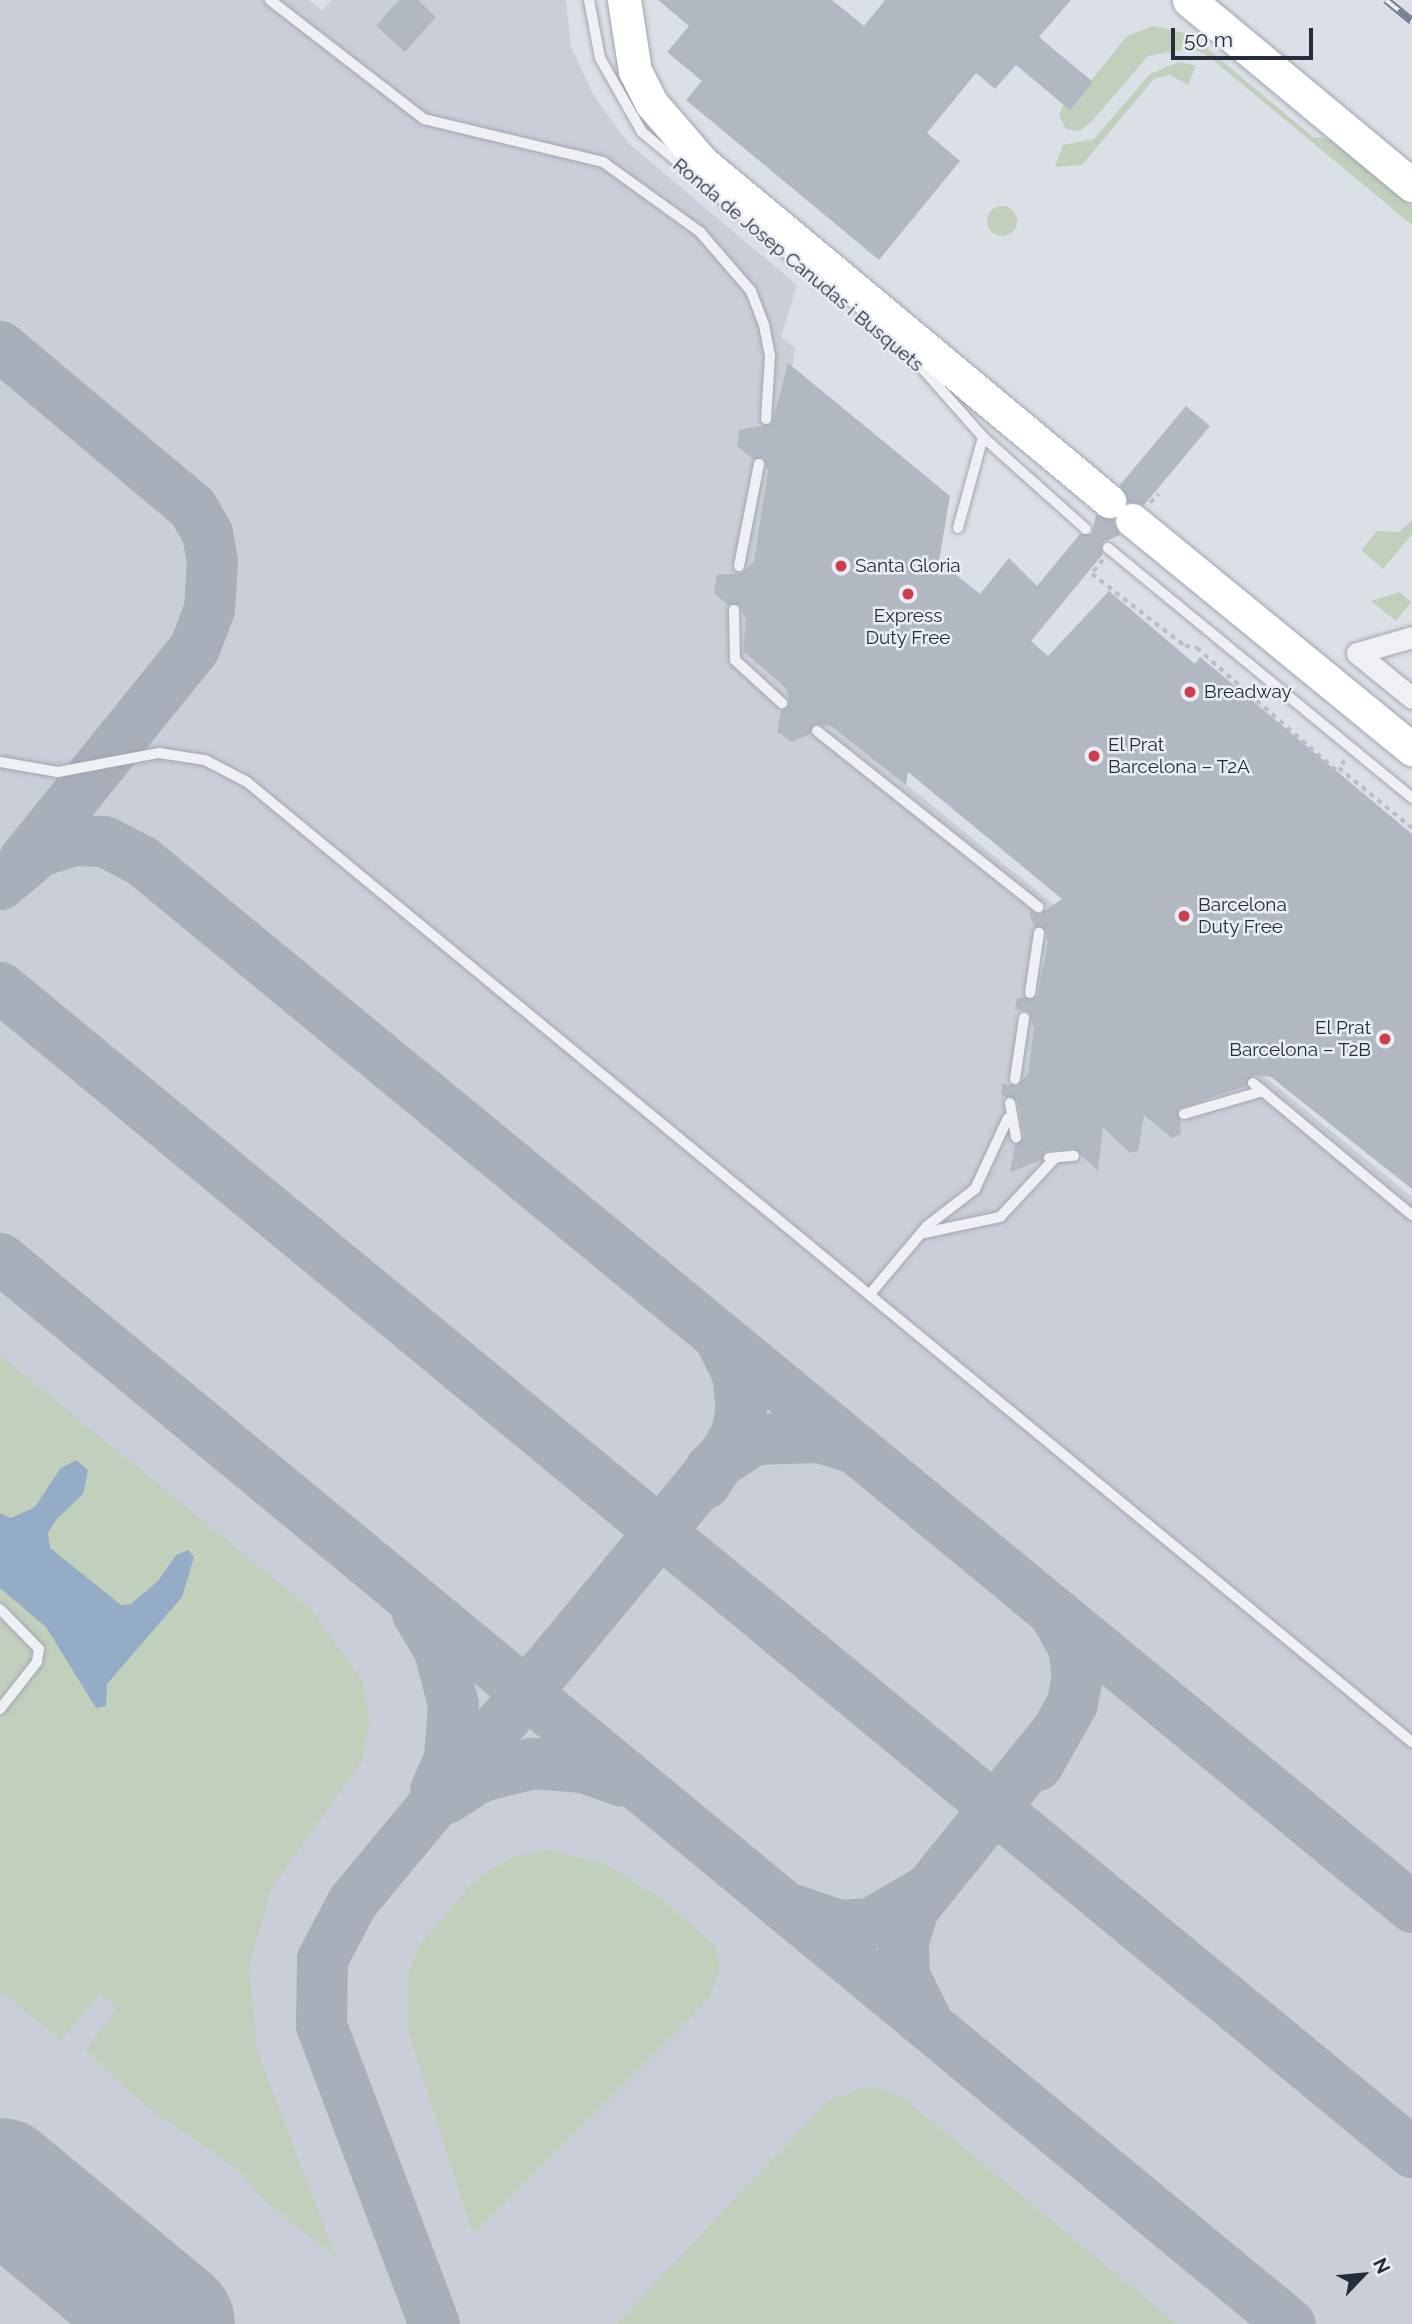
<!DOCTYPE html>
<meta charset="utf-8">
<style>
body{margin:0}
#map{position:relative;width:1412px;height:2324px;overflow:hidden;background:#dbdfe6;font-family:Raleway,sans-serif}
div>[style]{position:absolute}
.built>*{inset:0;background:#c9ced8}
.green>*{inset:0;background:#c0d0bc}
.round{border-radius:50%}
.water>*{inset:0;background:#95acc6}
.taxiway>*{height:51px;margin:-25.5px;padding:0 25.5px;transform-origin:25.5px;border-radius:25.5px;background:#a8aeba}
.runway>*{height:128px;margin:-64px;padding:0 64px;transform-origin:64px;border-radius:64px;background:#a8aeba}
.building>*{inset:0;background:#b2b8c2}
.path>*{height:3.5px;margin-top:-1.75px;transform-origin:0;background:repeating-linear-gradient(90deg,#babdc4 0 5px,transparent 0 10px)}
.roads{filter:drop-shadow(0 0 2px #a1a6b0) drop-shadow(0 0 2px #a1a6b0)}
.lane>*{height:10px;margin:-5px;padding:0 5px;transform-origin:5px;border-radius:5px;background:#eef0f4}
.street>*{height:21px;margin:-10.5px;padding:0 10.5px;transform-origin:10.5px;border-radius:10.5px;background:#eef0f4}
.primary>*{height:33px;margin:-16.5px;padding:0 16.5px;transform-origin:16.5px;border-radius:16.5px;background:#fff}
.rail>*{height:8px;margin-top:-4px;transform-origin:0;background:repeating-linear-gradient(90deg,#eaeef4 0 16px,#757e8f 0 32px);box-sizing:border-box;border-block:2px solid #757e8f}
.dots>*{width:19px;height:19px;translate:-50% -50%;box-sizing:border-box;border:4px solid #eaeef4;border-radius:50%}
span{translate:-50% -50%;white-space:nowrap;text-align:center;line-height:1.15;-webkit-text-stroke:5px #eaeef4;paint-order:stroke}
.street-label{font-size:19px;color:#252d3c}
.poi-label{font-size:19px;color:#252d3c}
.left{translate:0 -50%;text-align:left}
.right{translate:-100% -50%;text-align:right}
.north{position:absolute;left:1328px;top:2240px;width:70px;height:70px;-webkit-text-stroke:5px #eaeef4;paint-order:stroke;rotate:64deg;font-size:19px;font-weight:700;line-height:28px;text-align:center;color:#252d3c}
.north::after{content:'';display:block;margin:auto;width:24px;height:32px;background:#252d3c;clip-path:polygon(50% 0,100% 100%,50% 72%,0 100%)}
.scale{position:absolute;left:1171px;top:28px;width:142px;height:32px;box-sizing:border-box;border:4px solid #252d3c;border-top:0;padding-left:9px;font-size:21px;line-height:24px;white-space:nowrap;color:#252d3c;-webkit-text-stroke:5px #eaeef4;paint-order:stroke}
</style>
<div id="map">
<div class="built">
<i style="clip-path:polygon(0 0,309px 0,323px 11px,331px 0,566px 0,571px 47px,594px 96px,628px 143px,797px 285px,781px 337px,795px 348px,743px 651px,1412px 1197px,1412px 2324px,0 2324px)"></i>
</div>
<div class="green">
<i style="clip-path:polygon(1153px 26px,1190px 34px,1313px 137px,1338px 140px,1412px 207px,1412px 225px,1208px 56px,1190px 48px,1148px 56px,1092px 121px,1080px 131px,1066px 129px,1059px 115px,1066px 99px,1072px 104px,1127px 36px)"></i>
<i style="clip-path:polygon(1179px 62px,1196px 66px,1188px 85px,1170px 75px,1154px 79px,1082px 165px,1055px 167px,1063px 145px,1094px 139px,1150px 74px)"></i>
<i class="round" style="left:987px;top:206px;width:30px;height:30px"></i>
<i style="clip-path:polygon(1412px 520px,1412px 534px,1383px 569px,1361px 550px,1377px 531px,1399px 532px)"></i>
<i style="clip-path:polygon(1400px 592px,1411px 602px,1396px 621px,1371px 601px)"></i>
<i style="clip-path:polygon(0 1355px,310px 1608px,363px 1682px,370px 1722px,362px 1761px,271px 1889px,249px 1967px,257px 2050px,336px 2258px,260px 2197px,238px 2170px,147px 2107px,85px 2050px,118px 2008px,99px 1994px,61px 2040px,0 1991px)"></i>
<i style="clip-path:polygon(547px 1850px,605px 1864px,663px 1900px,716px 1947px,720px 1968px,711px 1995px,683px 2026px,473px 2235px,408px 2031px,408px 1975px,420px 1945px,476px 1879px,512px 1857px)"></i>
<i style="clip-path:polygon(870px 2086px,901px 2096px,1177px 2324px,616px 2324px,829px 2100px)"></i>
</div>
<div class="water">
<i style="clip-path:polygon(76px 1460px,88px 1470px,83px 1494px,56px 1520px,48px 1533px,50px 1548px,121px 1605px,131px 1604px,158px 1581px,176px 1555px,188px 1550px,194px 1557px,182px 1597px,107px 1684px,106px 1706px,96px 1708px,46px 1627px,0 1588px,0 1513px,11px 1518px,35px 1507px,60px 1469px)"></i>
</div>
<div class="taxiway">
<i style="left:0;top:346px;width:251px;rotate:40deg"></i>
<i style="left:192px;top:507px;width:30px;rotate:60deg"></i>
<i style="left:207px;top:533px;width:29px;rotate:80deg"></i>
<i style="left:212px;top:562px;width:47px;rotate:93.7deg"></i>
<i style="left:209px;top:609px;width:42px;rotate:111deg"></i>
<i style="left:194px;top:648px;width:271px;rotate:128.9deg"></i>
<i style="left:0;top:884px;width:51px;rotate:-40.2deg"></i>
<i style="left:39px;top:851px;width:35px;rotate:-18deg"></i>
<i style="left:72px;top:840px;width:32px;rotate:2deg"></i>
<i style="left:104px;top:841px;width:42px;rotate:27.2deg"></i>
<i style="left:141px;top:860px;width:1647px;rotate:39.48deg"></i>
<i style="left:0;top:987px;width:1831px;rotate:39.53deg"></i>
<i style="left:0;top:1258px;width:1673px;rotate:39.57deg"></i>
<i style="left:710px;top:1468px;width:53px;rotate:-33.4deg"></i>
<i style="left:754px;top:1439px;width:65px;rotate:-1.8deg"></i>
<i style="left:819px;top:1437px;width:38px;rotate:17deg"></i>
<i style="left:705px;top:1483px;width:56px;rotate:-57.4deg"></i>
<i style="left:735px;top:1436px;width:26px;rotate:-77deg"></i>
<i style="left:741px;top:1411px;width:38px;rotate:-96deg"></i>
<i style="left:737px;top:1373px;width:42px;rotate:-116.6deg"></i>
<i style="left:417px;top:1613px;width:43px;rotate:59.3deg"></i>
<i style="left:439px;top:1650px;width:56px;rotate:75.5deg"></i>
<i style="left:453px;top:1704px;width:54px;rotate:94.2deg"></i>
<i style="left:449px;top:1758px;width:34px;rotate:114deg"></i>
<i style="left:1037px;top:1765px;width:71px;rotate:-60.6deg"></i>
<i style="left:1072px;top:1703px;width:27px;rotate:-80deg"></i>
<i style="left:1077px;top:1676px;width:29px;rotate:-98deg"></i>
<i style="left:1073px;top:1647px;width:38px;rotate:-119deg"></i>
<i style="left:446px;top:1798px;width:38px;rotate:-33deg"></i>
<i style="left:478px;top:1777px;width:56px;rotate:-14.5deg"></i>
<i style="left:532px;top:1763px;width:51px;rotate:4.5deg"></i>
<i style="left:583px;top:1767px;width:41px;rotate:19.7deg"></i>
<i style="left:795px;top:1910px;width:46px;rotate:18.8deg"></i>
<i style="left:839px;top:1925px;width:31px;rotate:-4deg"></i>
<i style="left:870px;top:1923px;width:61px;rotate:-30.3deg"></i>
<i style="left:927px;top:2022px;width:52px;rotate:-116.1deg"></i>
<i style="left:904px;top:1975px;width:35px;rotate:-92deg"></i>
<i style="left:903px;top:1940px;width:35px;rotate:-72deg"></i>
<i style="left:914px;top:1907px;width:221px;rotate:-51.1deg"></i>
<i style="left:434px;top:2324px;width:320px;rotate:-110.7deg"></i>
<i style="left:321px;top:2025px;width:66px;rotate:-89.1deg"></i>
<i style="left:322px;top:1959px;width:64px;rotate:-62.2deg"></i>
<i style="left:352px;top:1902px;width:579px;rotate:-50.32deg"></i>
</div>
<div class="runway">
<i style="left:0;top:2182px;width:222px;rotate:39.7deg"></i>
</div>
<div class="building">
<i style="clip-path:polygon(399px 0,418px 0,436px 17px,405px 52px,376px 26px)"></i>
<i style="clip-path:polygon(658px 0,832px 0,864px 26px,885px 0,1071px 0,1039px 37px,1093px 82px,1070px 110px,1016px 65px,995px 89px,976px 73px,927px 133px,960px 161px,879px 260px,686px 100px,702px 81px,667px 52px,689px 26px)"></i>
<i style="clip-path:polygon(788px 363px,950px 496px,939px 561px,980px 594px,1009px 558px,1037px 586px,1080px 534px,1092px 534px,1096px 515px,1113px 519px,1120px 535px,1102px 543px,1103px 554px,1031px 641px,1048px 656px,1109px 591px,1195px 664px,1200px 657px,1412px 834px,1412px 1189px,1271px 1077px,1254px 1075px,1246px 1086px,1179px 1108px,1181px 1134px,1172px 1138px,1144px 1115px,1138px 1151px,1130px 1153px,1103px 1127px,1098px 1171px,1073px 1148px,1045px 1151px,1042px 1160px,1010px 1172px,1015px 1145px,1024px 1136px,1018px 1101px,1001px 1095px,1002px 1084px,1017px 1086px,1028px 1074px,1034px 1029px,1029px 1012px,1015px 1009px,1017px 998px,1037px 997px,1048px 943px,1046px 930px,1034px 927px,1029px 911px,1040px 914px,1062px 899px,908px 772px,906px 785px,831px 726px,815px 724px,810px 734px,792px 742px,777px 732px,781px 711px,790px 704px,786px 688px,743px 651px,746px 620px,740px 605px,728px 605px,714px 593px,717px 575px,742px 573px,754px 561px,768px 471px,764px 458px,753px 459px,737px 446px,739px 430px,772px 424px)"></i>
<i style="clip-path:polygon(1186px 406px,1210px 426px,1144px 505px,1128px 502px,1120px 485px)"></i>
</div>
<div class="path">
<i style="left:1150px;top:503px;width:12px;rotate:-48deg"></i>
<i style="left:1103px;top:560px;width:18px;rotate:128deg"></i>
<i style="left:1092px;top:574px;width:118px;rotate:37.7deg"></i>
<i style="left:1185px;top:646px;width:12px;rotate:9deg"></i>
<i style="left:1197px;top:648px;width:186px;rotate:41.3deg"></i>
<i style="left:1345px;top:761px;width:9px;rotate:131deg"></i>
<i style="left:1339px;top:768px;width:94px;rotate:39.4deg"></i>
</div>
<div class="roads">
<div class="lane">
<i style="left:270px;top:0;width:195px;rotate:37.7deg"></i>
<i style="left:424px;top:119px;width:184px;rotate:13.5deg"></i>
<i style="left:603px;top:162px;width:120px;rotate:35.8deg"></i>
<i style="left:700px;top:232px;width:78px;rotate:49.2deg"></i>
<i style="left:751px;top:291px;width:36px;rotate:69deg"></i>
<i style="left:764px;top:325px;width:32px;rotate:79deg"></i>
<i style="left:770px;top:356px;width:63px;rotate:93.6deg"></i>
<i style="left:589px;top:0;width:59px;rotate:79.3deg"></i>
<i style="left:600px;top:58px;width:85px;rotate:60.4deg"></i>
<i style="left:642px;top:132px;width:234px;rotate:40deg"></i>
<i style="left:914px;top:359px;width:104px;rotate:48.5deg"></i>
<i style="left:983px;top:437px;width:138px;rotate:41.8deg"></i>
<i style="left:958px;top:528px;width:94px;rotate:-74.6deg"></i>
<i style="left:1108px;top:548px;width:394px;rotate:39.4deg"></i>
<i style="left:739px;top:566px;width:104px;rotate:-78.9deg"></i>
<i style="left:734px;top:610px;width:50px;rotate:88.9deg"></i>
<i style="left:735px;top:660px;width:64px;rotate:42.5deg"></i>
<i style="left:817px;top:731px;width:283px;rotate:38.5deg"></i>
<i style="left:0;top:762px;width:59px;rotate:9.8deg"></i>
<i style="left:58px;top:772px;width:103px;rotate:-10.7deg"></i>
<i style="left:159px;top:753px;width:47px;rotate:8.7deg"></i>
<i style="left:205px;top:760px;width:47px;rotate:27.6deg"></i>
<i style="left:247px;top:782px;width:1510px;rotate:39.49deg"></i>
<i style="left:1030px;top:993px;width:61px;rotate:-81.5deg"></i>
<i style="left:1015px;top:1079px;width:62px;rotate:-81.6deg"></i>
<i style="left:1253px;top:1083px;width:207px;rotate:39.7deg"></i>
<i style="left:1010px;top:1103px;width:35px;rotate:80deg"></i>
<i style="left:1184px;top:1114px;width:82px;rotate:-16.2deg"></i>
<i style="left:1049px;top:1158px;width:25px;rotate:-5deg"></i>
<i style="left:924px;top:1233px;width:78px;rotate:-11.9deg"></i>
<i style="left:1000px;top:1217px;width:81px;rotate:-47deg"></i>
<i style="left:870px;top:1294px;width:89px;rotate:-50deg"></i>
<i style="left:927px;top:1226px;width:61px;rotate:-37.6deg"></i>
<i style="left:975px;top:1189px;width:78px;rotate:-65.1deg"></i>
<i style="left:0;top:1609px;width:56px;rotate:45.7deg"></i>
<i style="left:39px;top:1649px;width:13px;rotate:99deg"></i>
<i style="left:37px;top:1662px;width:60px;rotate:128.2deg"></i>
</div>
<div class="street">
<i style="left:1357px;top:653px;width:71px;rotate:39.3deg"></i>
<i style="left:1357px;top:653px;width:57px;rotate:-16.2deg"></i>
</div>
<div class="primary">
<i style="left:624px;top:0;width:72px;rotate:81.2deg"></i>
<i style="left:635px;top:71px;width:37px;rotate:63deg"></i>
<i style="left:652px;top:104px;width:77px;rotate:49.2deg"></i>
<i style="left:702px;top:162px;width:530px;rotate:39.79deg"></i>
<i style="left:1189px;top:0;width:290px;rotate:39.7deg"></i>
<i style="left:1132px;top:520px;width:362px;rotate:39.3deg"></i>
</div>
</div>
<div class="rail">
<i style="left:1386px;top:0;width:33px;rotate:39deg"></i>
</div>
<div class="dots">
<i style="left:841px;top:566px;background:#cd3d4e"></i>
<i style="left:908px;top:594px;background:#cd3d4e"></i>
<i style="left:1190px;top:692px;background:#cd3d4e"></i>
<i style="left:1094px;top:756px;background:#cd3d4e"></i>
<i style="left:1184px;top:916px;background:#cd3d4e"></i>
<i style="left:1385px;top:1039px;background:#cd3d4e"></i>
</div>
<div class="street-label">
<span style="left:798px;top:265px;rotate:40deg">Ronda de Josep Canudas i Busquets</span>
</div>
<div class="poi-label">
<span class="left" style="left:855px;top:566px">Santa Gloria</span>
<span style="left:908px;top:627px">Express<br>Duty Free</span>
<span class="left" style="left:1204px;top:692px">Breadway</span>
<span class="left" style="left:1108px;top:756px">El Prat<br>Barcelona – T2A</span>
<span class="left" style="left:1198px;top:916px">Barcelona<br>Duty Free</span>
<span class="right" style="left:1371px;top:1039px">El Prat<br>Barcelona – T2B</span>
</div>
<div class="north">N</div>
<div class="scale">50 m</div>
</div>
